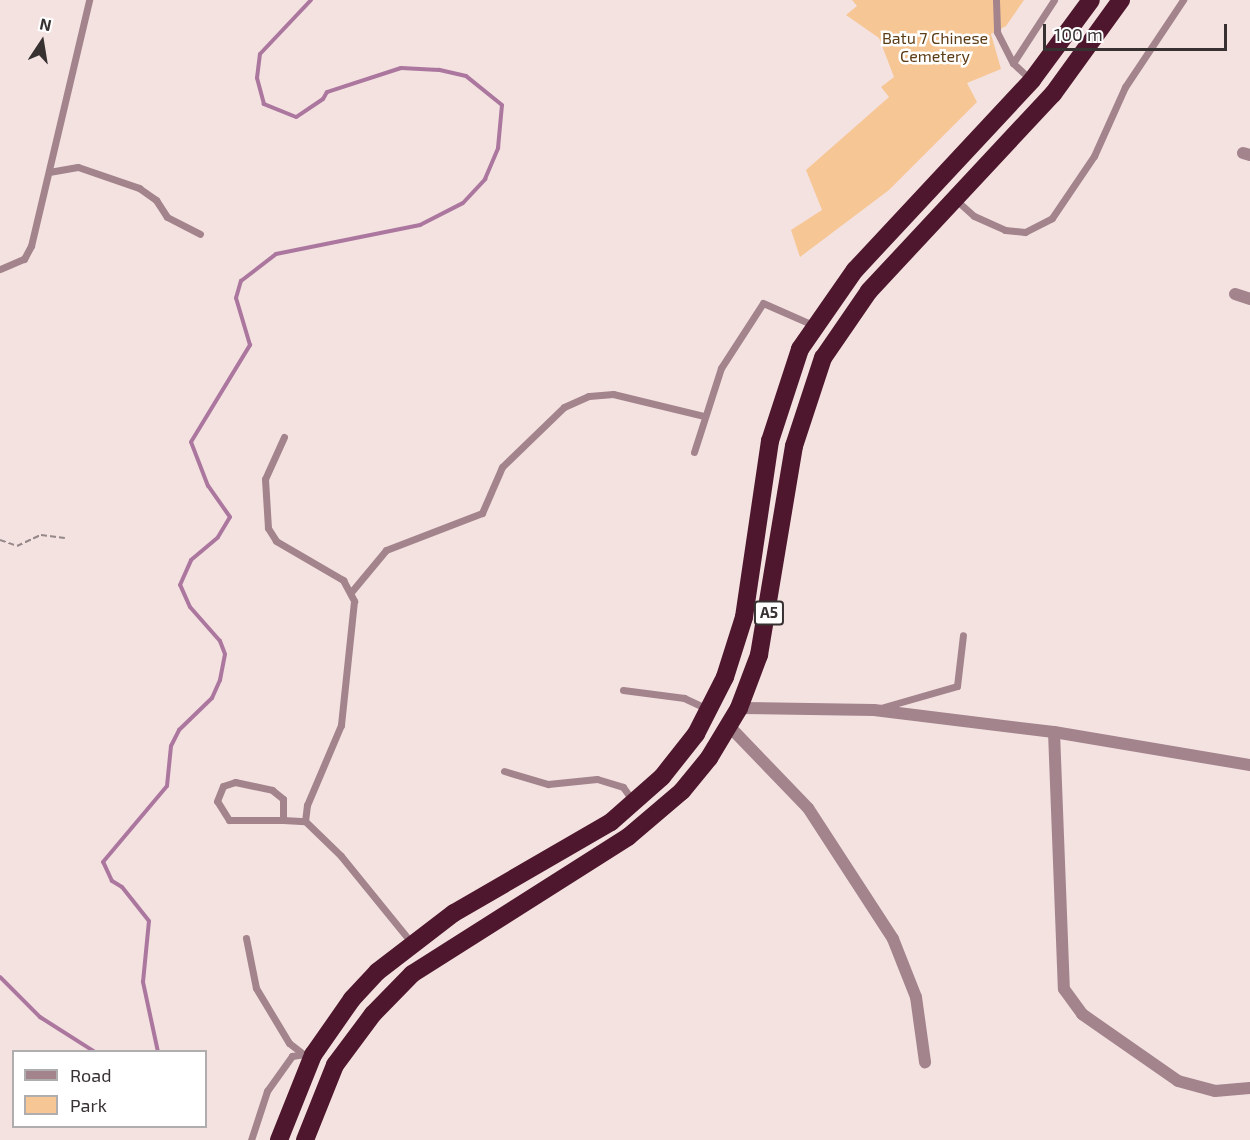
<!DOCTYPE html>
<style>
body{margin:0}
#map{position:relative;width:1250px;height:1140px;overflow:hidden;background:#f4e2e1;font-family:"Exo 2",sans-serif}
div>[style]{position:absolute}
.green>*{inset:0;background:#f6c694}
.stream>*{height:4px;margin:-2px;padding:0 2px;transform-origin:2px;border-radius:2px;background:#ac779f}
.path>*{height:2px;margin-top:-1px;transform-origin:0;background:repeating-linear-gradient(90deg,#958888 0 6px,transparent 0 9px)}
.lane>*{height:7px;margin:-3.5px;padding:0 3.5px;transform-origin:3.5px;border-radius:3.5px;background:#a3848d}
.street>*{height:12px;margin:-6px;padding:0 6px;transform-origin:6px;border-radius:6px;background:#a3848d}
.highway>*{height:18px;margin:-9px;padding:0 9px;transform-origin:9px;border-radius:9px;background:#4e172d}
span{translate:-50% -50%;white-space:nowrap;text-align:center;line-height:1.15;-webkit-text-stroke:5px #fff;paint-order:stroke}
.shield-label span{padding:2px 4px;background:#fff;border:2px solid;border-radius:4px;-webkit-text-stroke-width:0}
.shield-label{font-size:15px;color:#383131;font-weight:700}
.park-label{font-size:16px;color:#5d3d16}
.legend{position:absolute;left:12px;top:1050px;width:195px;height:78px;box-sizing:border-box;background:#fff;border:2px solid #afadad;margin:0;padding:8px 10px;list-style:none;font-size:18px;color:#383131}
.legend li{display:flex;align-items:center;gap:12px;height:30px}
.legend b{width:30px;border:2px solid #afadad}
.north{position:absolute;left:12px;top:12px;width:60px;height:60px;-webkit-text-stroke:4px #fff;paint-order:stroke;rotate:12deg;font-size:16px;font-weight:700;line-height:24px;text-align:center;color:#383131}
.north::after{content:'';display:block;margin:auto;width:21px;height:27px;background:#383131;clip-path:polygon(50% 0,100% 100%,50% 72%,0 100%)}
.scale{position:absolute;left:1043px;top:24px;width:184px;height:27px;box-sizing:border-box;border:3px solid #383131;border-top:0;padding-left:8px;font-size:18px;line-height:21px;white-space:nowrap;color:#383131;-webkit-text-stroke:4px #fff;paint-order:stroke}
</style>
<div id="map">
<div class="green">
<i style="clip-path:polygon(852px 0,1024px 0,1006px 26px,991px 34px,1001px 69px,967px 83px,977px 102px,889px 190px,800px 257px,791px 230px,822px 210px,806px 170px,889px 97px,881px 87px,894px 77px,879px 38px,846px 15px,857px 6px)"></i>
</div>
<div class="stream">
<i style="left:0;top:977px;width:57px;rotate:45deg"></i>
<i style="left:40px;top:1017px;width:65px;rotate:32.5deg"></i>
<i style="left:158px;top:1052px;width:72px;rotate:-102.1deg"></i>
<i style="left:143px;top:982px;width:61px;rotate:-84.4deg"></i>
<i style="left:149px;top:921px;width:43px;rotate:-128.5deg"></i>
<i style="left:122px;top:887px;width:12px;rotate:-149deg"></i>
<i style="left:112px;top:881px;width:21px;rotate:-115deg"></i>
<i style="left:103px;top:862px;width:99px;rotate:-49.9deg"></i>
<i style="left:167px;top:786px;width:40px;rotate:-84.3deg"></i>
<i style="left:171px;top:746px;width:18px;rotate:-63deg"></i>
<i style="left:179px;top:730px;width:46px;rotate:-44.1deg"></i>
<i style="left:212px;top:698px;width:20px;rotate:-66deg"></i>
<i style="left:220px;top:680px;width:26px;rotate:-79deg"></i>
<i style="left:225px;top:654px;width:14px;rotate:-111deg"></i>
<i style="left:220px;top:641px;width:45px;rotate:-131.4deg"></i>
<i style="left:190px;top:607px;width:24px;rotate:-114deg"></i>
<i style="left:180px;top:585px;width:27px;rotate:-66deg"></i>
<i style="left:191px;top:560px;width:35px;rotate:-40deg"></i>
<i style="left:218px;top:537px;width:23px;rotate:-59deg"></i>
<i style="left:230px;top:517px;width:38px;rotate:-125deg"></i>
<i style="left:208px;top:486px;width:47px;rotate:-111.1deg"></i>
<i style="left:191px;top:442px;width:114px;rotate:-58.7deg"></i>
<i style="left:250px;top:345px;width:49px;rotate:-106.6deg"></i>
<i style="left:236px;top:298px;width:18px;rotate:-74deg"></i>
<i style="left:241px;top:281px;width:44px;rotate:-37.6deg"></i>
<i style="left:276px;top:254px;width:147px;rotate:-11.4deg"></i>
<i style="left:420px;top:225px;width:48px;rotate:-27.1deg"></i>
<i style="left:463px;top:203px;width:33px;rotate:-47deg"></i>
<i style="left:485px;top:179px;width:34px;rotate:-67deg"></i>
<i style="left:498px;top:148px;width:43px;rotate:-84.7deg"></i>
<i style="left:502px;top:105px;width:46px;rotate:-141.1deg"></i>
<i style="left:466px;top:76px;width:28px;rotate:-167deg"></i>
<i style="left:439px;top:70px;width:38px;rotate:-177deg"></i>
<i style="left:401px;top:68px;width:78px;rotate:162deg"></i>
<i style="left:327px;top:92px;width:8px;rotate:120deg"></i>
<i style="left:323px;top:99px;width:32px;rotate:146deg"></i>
<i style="left:296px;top:117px;width:35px;rotate:-158deg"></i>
<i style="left:264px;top:104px;width:27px;rotate:-105deg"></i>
<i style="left:257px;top:78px;width:24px;rotate:-83deg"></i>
<i style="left:260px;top:54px;width:74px;rotate:-46.6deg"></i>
</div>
<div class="path">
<i style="left:0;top:540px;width:18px;rotate:19deg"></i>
<i style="left:17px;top:546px;width:26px;rotate:-25deg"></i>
<i style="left:41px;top:535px;width:24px;rotate:7deg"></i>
</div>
<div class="lane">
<i style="left:996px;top:0;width:32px;rotate:88deg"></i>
<i style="left:997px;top:32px;width:35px;rotate:63deg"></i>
<i style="left:1030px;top:79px;width:23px;rotate:-137deg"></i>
<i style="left:1013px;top:63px;width:75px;rotate:-56.9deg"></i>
<i style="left:49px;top:172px;width:29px;rotate:-10deg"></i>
<i style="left:78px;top:167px;width:65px;rotate:19deg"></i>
<i style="left:139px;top:188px;width:21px;rotate:35deg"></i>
<i style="left:156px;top:200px;width:20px;rotate:57deg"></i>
<i style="left:167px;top:217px;width:37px;rotate:27deg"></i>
<i style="left:955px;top:199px;width:25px;rotate:42deg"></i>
<i style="left:974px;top:216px;width:34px;rotate:24deg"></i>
<i style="left:1005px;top:230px;width:20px;rotate:6deg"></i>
<i style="left:1025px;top:232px;width:30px;rotate:-27deg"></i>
<i style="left:1052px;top:218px;width:75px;rotate:-55.9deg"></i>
<i style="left:1094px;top:156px;width:76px;rotate:-65.8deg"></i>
<i style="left:1125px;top:87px;width:105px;rotate:-56.3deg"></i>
<i style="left:0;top:269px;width:26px;rotate:-23deg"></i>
<i style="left:24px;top:259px;width:15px;rotate:-62deg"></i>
<i style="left:31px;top:246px;width:253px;rotate:-76.7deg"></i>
<i style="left:284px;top:437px;width:46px;rotate:114.3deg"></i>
<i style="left:265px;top:479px;width:49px;rotate:86.5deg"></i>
<i style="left:268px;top:528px;width:15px;rotate:58deg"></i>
<i style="left:276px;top:541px;width:78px;rotate:30.2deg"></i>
<i style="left:343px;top:580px;width:24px;rotate:62deg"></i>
<i style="left:354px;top:601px;width:125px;rotate:96deg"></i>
<i style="left:341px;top:725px;width:87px;rotate:113deg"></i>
<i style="left:307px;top:805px;width:16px;rotate:97deg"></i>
<i style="left:305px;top:821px;width:50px;rotate:44.2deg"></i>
<i style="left:341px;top:856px;width:111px;rotate:50.9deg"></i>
<i style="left:694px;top:452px;width:88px;rotate:-72.2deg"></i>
<i style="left:721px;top:368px;width:77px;rotate:-57.1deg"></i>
<i style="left:763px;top:303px;width:55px;rotate:23.7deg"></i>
<i style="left:352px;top:591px;width:53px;rotate:-50.3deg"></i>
<i style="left:386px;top:550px;width:103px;rotate:-21.1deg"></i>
<i style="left:482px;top:513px;width:50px;rotate:-66.5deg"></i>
<i style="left:502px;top:467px;width:86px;rotate:-44.1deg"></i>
<i style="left:564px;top:407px;width:27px;rotate:-24deg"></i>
<i style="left:589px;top:396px;width:24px;rotate:-5deg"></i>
<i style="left:613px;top:394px;width:94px;rotate:13.6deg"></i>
<i style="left:623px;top:690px;width:62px;rotate:7.5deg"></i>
<i style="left:684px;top:698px;width:26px;rotate:25deg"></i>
<i style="left:877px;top:709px;width:83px;rotate:-16deg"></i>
<i style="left:957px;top:686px;width:51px;rotate:-83.3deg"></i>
<i style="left:504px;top:771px;width:46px;rotate:16.5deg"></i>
<i style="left:548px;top:784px;width:49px;rotate:-5.8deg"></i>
<i style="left:597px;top:779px;width:27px;rotate:17deg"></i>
<i style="left:623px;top:787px;width:16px;rotate:55deg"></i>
<i style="left:235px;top:782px;width:38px;rotate:12deg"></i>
<i style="left:272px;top:790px;width:14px;rotate:39deg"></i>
<i style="left:283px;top:799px;width:21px;rotate:90deg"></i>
<i style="left:283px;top:820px;width:54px;rotate:180deg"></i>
<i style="left:229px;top:820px;width:22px;rotate:-122deg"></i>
<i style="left:217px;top:801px;width:16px;rotate:-68deg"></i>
<i style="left:223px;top:786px;width:13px;rotate:-18deg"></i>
<i style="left:283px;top:820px;width:22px;rotate:3deg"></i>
<i style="left:246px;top:938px;width:51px;rotate:78.7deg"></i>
<i style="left:256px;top:988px;width:64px;rotate:59deg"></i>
<i style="left:289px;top:1043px;width:16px;rotate:38deg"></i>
<i style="left:251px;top:1140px;width:52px;rotate:-71.9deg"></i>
<i style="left:267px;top:1091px;width:43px;rotate:-54.5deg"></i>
<i style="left:292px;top:1056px;width:13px;rotate:-9deg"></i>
</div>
<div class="street">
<i style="left:1243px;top:153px;width:7px;rotate:16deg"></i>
<i style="left:1235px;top:294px;width:16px;rotate:18deg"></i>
<i style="left:739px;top:708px;width:135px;rotate:0.8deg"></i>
<i style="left:874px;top:710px;width:181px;rotate:7deg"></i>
<i style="left:1054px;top:732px;width:199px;rotate:9.6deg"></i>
<i style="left:729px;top:726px;width:114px;rotate:46.1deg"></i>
<i style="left:808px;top:808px;width:156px;rotate:57deg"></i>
<i style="left:893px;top:939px;width:62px;rotate:68.4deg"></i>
<i style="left:916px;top:997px;width:66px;rotate:82.1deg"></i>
<i style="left:1054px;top:732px;width:257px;rotate:87.8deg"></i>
<i style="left:1064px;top:989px;width:31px;rotate:54deg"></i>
<i style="left:1082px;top:1014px;width:117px;rotate:34.9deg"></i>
<i style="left:1178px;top:1081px;width:38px;rotate:15deg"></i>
<i style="left:1215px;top:1091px;width:35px;rotate:-5deg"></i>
</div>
<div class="highway">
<i style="left:279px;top:1140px;width:92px;rotate:-68.2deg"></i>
<i style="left:313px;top:1055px;width:68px;rotate:-55.1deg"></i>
<i style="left:352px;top:999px;width:37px;rotate:-47deg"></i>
<i style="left:377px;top:972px;width:97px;rotate:-37.5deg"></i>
<i style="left:454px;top:913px;width:181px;rotate:-30.1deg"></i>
<i style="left:611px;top:822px;width:68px;rotate:-41.4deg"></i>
<i style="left:662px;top:777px;width:55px;rotate:-51.7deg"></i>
<i style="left:696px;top:734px;width:64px;rotate:-63deg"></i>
<i style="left:725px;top:677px;width:63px;rotate:-72.4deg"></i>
<i style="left:744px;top:617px;width:178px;rotate:-81.6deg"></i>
<i style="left:770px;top:441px;width:97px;rotate:-71.9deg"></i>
<i style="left:800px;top:349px;width:96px;rotate:-55.2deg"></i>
<i style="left:855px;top:270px;width:260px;rotate:-47deg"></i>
<i style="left:1032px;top:80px;width:99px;rotate:-53.6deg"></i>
<i style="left:305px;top:1140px;width:81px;rotate:-68.2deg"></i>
<i style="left:335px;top:1065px;width:64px;rotate:-53.3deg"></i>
<i style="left:373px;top:1014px;width:56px;rotate:-45.7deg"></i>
<i style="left:412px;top:974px;width:256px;rotate:-32.4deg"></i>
<i style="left:628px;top:837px;width:71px;rotate:-40.4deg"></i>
<i style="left:682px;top:791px;width:43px;rotate:-50.7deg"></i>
<i style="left:709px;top:758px;width:58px;rotate:-59deg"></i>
<i style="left:739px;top:708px;width:57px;rotate:-69.3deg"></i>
<i style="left:759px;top:655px;width:212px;rotate:-80.5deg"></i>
<i style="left:794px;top:446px;width:93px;rotate:-71.8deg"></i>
<i style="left:823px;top:358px;width:81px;rotate:-55.5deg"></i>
<i style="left:869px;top:291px;width:270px;rotate:-47deg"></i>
<i style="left:1053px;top:94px;width:116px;rotate:-54.1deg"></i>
</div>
<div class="shield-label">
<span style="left:769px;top:613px">A5</span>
</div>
<div class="park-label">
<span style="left:935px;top:47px">Batu 7 Chinese<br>Cemetery</span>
</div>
<ul class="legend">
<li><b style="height:8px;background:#a3848d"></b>Road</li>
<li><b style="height:16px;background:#f6c694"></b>Park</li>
</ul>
<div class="north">N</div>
<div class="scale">100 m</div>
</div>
